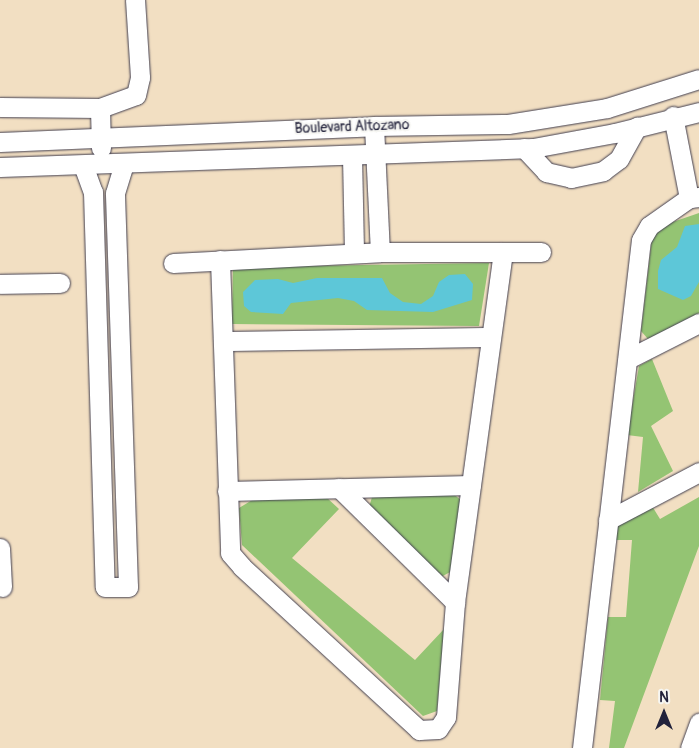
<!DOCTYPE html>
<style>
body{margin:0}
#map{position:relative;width:699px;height:748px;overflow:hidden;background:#f2dfc2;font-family:Pangolin,sans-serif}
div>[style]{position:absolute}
.green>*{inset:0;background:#94c473}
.water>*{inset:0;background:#5dc7d8}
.roads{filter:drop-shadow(0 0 1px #413e4f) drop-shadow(0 0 1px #413e4f)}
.minor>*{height:19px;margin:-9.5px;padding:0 9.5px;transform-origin:9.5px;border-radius:9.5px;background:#fff}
span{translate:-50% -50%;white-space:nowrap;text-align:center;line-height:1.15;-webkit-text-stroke:4px #f6f6f2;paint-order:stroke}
.street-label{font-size:14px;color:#22223b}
.north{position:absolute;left:639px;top:688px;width:50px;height:50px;-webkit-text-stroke:4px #f6f6f2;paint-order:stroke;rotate:0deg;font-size:14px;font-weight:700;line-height:20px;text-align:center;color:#22223b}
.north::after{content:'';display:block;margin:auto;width:18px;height:22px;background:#22223b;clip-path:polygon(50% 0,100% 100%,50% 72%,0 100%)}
</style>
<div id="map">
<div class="green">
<i style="clip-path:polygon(699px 213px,699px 313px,648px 339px,641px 331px,652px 238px,664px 225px)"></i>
<i style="clip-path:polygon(489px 263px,479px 326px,232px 324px,233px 267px)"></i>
<i style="clip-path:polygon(652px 359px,673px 411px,651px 426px,673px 471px,638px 492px,643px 437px,627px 435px,639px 366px)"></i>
<i style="clip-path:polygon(452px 493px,461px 500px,452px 571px,441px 577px,369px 507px,373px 494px)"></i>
<i style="clip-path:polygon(259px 496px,326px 497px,339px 509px,292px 558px,415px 660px,444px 629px,437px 711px,423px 716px,242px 545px,239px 508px)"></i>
<i style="clip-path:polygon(699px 497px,699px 546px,624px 748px,609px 748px,615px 701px,600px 700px,608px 617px,626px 617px,632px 540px,615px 540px,618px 521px,652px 506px,660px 519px)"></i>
</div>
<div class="water">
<i style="clip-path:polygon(699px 224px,699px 282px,691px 296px,683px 300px,658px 289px,658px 271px,661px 260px,677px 247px,685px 226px)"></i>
<i style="clip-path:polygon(465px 274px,473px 284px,472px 300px,433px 312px,367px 310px,354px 301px,338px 298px,291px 303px,283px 314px,251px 312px,244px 306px,243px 292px,255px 280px,278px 279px,293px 283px,317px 278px,382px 278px,390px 293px,403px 302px,421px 304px,433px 296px,439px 282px,449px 275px)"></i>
</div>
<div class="roads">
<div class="minor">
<i style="left:0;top:107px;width:100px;rotate:0.6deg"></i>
<i style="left:100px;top:108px;width:40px;rotate:88.6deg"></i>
<i style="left:100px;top:108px;width:38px;rotate:-20deg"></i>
<i style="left:136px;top:95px;width:18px;rotate:-77deg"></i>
<i style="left:140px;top:77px;width:77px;rotate:-93.7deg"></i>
<i style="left:673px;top:116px;width:84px;rotate:79deg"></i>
<i style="left:374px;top:126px;width:126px;rotate:87.3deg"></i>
<i style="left:0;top:142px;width:374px;rotate:-2.4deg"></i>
<i style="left:374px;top:126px;width:134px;rotate:-0.9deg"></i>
<i style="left:508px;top:124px;width:100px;rotate:-9.2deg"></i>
<i style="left:607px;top:108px;width:96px;rotate:-17.5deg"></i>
<i style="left:524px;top:148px;width:33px;rotate:47deg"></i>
<i style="left:546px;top:172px;width:26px;rotate:13deg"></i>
<i style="left:571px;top:178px;width:33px;rotate:-12deg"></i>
<i style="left:603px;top:171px;width:20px;rotate:-37deg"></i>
<i style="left:619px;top:159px;width:37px;rotate:-61deg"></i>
<i style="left:352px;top:156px;width:97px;rotate:88.8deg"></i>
<i style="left:83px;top:165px;width:29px;rotate:70deg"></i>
<i style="left:93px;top:192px;width:395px;rotate:88.3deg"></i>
<i style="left:105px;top:587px;width:23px"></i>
<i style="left:128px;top:587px;width:394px;rotate:-91.9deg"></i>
<i style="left:115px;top:193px;width:31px;rotate:-73deg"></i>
<i style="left:0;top:167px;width:533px;rotate:-2.04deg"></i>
<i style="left:533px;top:148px;width:83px;rotate:-10.4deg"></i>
<i style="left:615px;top:133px;width:87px;rotate:-14deg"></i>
<i style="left:220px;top:260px;width:293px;rotate:88deg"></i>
<i style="left:230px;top:553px;width:18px;rotate:49deg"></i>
<i style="left:242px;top:567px;width:241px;rotate:42.6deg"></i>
<i style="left:419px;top:730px;width:19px;rotate:-3deg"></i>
<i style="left:438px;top:729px;width:14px;rotate:-56deg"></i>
<i style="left:446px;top:717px;width:115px;rotate:-85.5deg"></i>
<i style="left:455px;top:602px;width:353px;rotate:-82.2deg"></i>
<i style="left:173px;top:263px;width:207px;rotate:-3deg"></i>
<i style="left:380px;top:252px;width:161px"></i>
<i style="left:0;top:284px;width:60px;rotate:-1deg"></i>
<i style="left:223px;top:341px;width:268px;rotate:-0.9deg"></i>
<i style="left:628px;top:359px;width:80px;rotate:-26.9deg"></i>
<i style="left:339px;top:488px;width:163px;rotate:44.5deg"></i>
<i style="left:227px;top:491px;width:244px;rotate:-1.4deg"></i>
<i style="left:608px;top:520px;width:103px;rotate:-27.8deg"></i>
<i style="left:0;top:548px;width:39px;rotate:87deg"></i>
<i style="left:582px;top:748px;width:511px;rotate:-83.38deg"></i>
<i style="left:641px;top:240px;width:16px;rotate:-60deg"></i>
<i style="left:649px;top:226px;width:49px;rotate:-35deg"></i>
<i style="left:689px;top:198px;width:10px;rotate:-6deg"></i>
<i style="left:690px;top:748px;width:27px;rotate:-70deg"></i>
</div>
</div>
<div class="street-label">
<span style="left:352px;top:127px;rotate:-2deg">Boulevard Altozano</span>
</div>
<div class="north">N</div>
</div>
